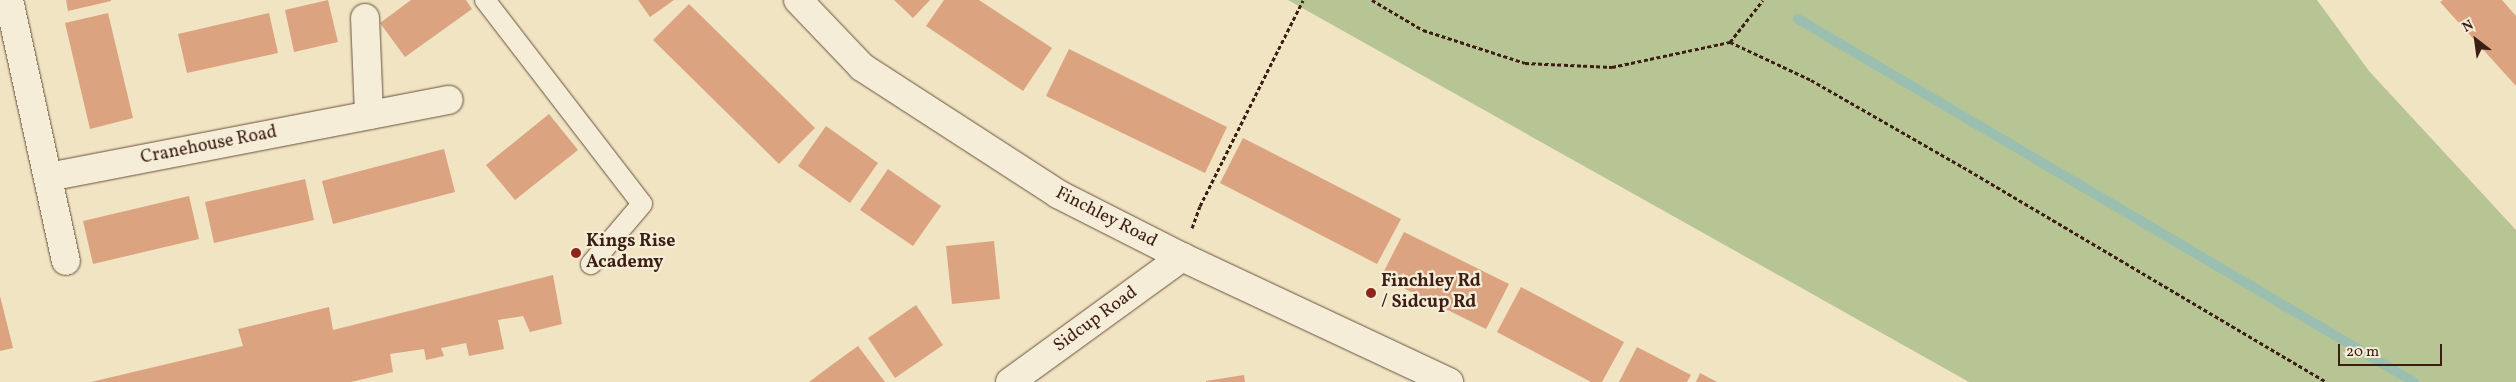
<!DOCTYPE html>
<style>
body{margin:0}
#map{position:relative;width:2516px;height:382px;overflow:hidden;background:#f0e4c2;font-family:Vollkorn,serif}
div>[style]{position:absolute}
.green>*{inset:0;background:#b7c595}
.stream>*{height:10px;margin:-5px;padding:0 5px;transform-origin:5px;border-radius:5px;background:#9abfb1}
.building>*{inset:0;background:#dba380}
.path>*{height:3px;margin-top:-1.5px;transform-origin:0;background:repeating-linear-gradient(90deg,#3d1e13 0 4px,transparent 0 6.5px)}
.roads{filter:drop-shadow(0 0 1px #6a503f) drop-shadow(0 0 1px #6a503f)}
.lane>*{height:20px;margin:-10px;padding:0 10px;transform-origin:10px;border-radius:10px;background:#f5edd7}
.street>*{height:28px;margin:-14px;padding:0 14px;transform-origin:14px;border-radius:14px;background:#f5edd7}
.dots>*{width:14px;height:14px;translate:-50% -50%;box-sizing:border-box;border:2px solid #f5edd7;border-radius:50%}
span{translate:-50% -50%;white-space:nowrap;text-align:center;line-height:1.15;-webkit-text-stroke:4.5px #f5edd7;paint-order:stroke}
.street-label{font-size:18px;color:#3d1e13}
.poi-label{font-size:18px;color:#3d1e13;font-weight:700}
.left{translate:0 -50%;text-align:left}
.north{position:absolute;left:2451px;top:15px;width:50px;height:50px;-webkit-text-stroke:4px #f5edd7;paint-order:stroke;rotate:330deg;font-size:14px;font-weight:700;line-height:20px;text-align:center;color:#3d1e13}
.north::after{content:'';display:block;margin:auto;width:18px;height:22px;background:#3d1e13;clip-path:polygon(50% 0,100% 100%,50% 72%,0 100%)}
.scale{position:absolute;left:2338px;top:344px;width:104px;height:22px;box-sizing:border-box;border:2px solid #3d1e13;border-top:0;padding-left:6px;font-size:15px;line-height:18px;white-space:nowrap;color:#3d1e13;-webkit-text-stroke:4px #f5edd7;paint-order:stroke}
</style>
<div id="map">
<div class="green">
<i style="clip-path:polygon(1288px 0,2317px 0,2369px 71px,2516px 230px,2516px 382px,1969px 382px)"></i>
</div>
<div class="stream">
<i style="left:1798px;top:19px;width:715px;rotate:30.51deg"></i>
</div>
<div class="building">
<i style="clip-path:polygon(66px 0,111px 0,111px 1px,68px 11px)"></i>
<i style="clip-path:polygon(328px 0,338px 42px,294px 52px,285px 10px)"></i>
<i style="clip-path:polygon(411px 0,466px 0,472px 9px,405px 57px,380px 23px)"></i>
<i style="clip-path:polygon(638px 0,674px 0,650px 17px)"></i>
<i style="clip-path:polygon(894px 0,930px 0,913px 18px)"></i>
<i style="clip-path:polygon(944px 0,979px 0,1052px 48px,1023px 91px,926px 26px)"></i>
<i style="clip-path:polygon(2443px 0,2502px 0,2516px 16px,2516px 86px,2440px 2px)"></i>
<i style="clip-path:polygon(689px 4px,815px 128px,779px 164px,653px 40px)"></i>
<i style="clip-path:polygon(108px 13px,133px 118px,90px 129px,65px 23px)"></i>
<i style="clip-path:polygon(269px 13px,278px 53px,187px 73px,178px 34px)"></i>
<i style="clip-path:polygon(1069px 49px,1227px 127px,1205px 173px,1046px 96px)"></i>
<i style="clip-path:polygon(549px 114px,578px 150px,515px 200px,486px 165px)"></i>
<i style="clip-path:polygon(826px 126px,878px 163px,850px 203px,798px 166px)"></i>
<i style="clip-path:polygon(1243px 138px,1401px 219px,1377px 264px,1220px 183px)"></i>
<i style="clip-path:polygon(444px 149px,455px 192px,333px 224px,322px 181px)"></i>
<i style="clip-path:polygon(888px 169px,941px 206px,913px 246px,860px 210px)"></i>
<i style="clip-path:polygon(305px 179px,314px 220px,214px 243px,205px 202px)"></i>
<i style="clip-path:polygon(189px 196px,199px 239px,93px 264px,83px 221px)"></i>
<i style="clip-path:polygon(1404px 232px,1509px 284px,1486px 329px,1381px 277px)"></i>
<i style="clip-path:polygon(994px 241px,1000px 299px,952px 304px,946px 246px)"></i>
<i style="clip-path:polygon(553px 275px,562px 324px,530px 332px,523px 316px,498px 320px,504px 349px,469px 356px,466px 343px,441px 348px,444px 356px,426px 360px,424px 349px,390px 354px,393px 372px,351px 382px,91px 382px,243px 346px,238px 329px,329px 307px,333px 330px)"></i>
<i style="clip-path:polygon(1521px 287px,1624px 342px,1602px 382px,1591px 382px,1497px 332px)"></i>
<i style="clip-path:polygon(0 296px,13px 348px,0 351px)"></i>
<i style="clip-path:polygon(916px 305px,943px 345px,895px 378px,868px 338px)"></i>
<i style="clip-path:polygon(858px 346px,885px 382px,809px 382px,833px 364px)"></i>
<i style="clip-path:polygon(1637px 347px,1691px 375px,1687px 382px,1619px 382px)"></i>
<i style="clip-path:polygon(1700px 373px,1717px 382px,1696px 382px)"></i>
<i style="clip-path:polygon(1244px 375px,1245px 382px,1206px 382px,1206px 381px)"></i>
</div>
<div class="path">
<i style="left:1372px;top:0;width:59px;rotate:30.5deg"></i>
<i style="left:1423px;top:30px;width:107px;rotate:17.9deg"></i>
<i style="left:1525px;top:63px;width:87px;rotate:2.6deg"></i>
<i style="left:1612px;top:67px;width:121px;rotate:-12deg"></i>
<i style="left:1730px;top:42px;width:89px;rotate:25.1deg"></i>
<i style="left:1811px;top:80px;width:175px;rotate:29.8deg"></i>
<i style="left:1963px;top:167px;width:422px;rotate:30.6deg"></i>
<i style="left:1730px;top:42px;width:53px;rotate:-51.8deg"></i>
<i style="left:1192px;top:228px;width:23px;rotate:-70deg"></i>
<i style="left:1200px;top:206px;width:230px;rotate:-63.4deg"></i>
</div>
<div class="roads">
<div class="lane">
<i style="left:485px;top:0;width:257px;rotate:52.4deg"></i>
<i style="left:642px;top:204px;width:79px;rotate:130.4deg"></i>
</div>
<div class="street">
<i style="left:9px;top:0;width:267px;rotate:77.7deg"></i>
<i style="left:798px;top:0;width:93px;rotate:46.3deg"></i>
<i style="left:862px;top:67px;width:234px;rotate:32.9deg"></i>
<i style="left:1058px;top:194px;width:139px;rotate:26.9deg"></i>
<i style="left:1182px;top:257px;width:295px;rotate:25.1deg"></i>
<i style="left:365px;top:18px;width:97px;rotate:87.6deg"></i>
<i style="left:48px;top:177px;width:408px;rotate:-10.9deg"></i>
<i style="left:1010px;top:382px;width:213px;rotate:-36deg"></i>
</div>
</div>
<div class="dots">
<i style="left:576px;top:253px;background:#8f2418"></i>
<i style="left:1371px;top:293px;background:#8f2418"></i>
</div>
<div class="street-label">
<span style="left:209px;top:146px;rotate:-11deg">Cranehouse Road</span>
<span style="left:1106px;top:218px;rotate:27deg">Finchley Road</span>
<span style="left:1096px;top:320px;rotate:-36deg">Sidcup Road</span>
</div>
<div class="poi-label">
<span class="left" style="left:586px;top:253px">Kings Rise<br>Academy</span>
<span class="left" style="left:1381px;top:293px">Finchley Rd<br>/ Sidcup Rd</span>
</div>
<div class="north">N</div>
<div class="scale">20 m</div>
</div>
